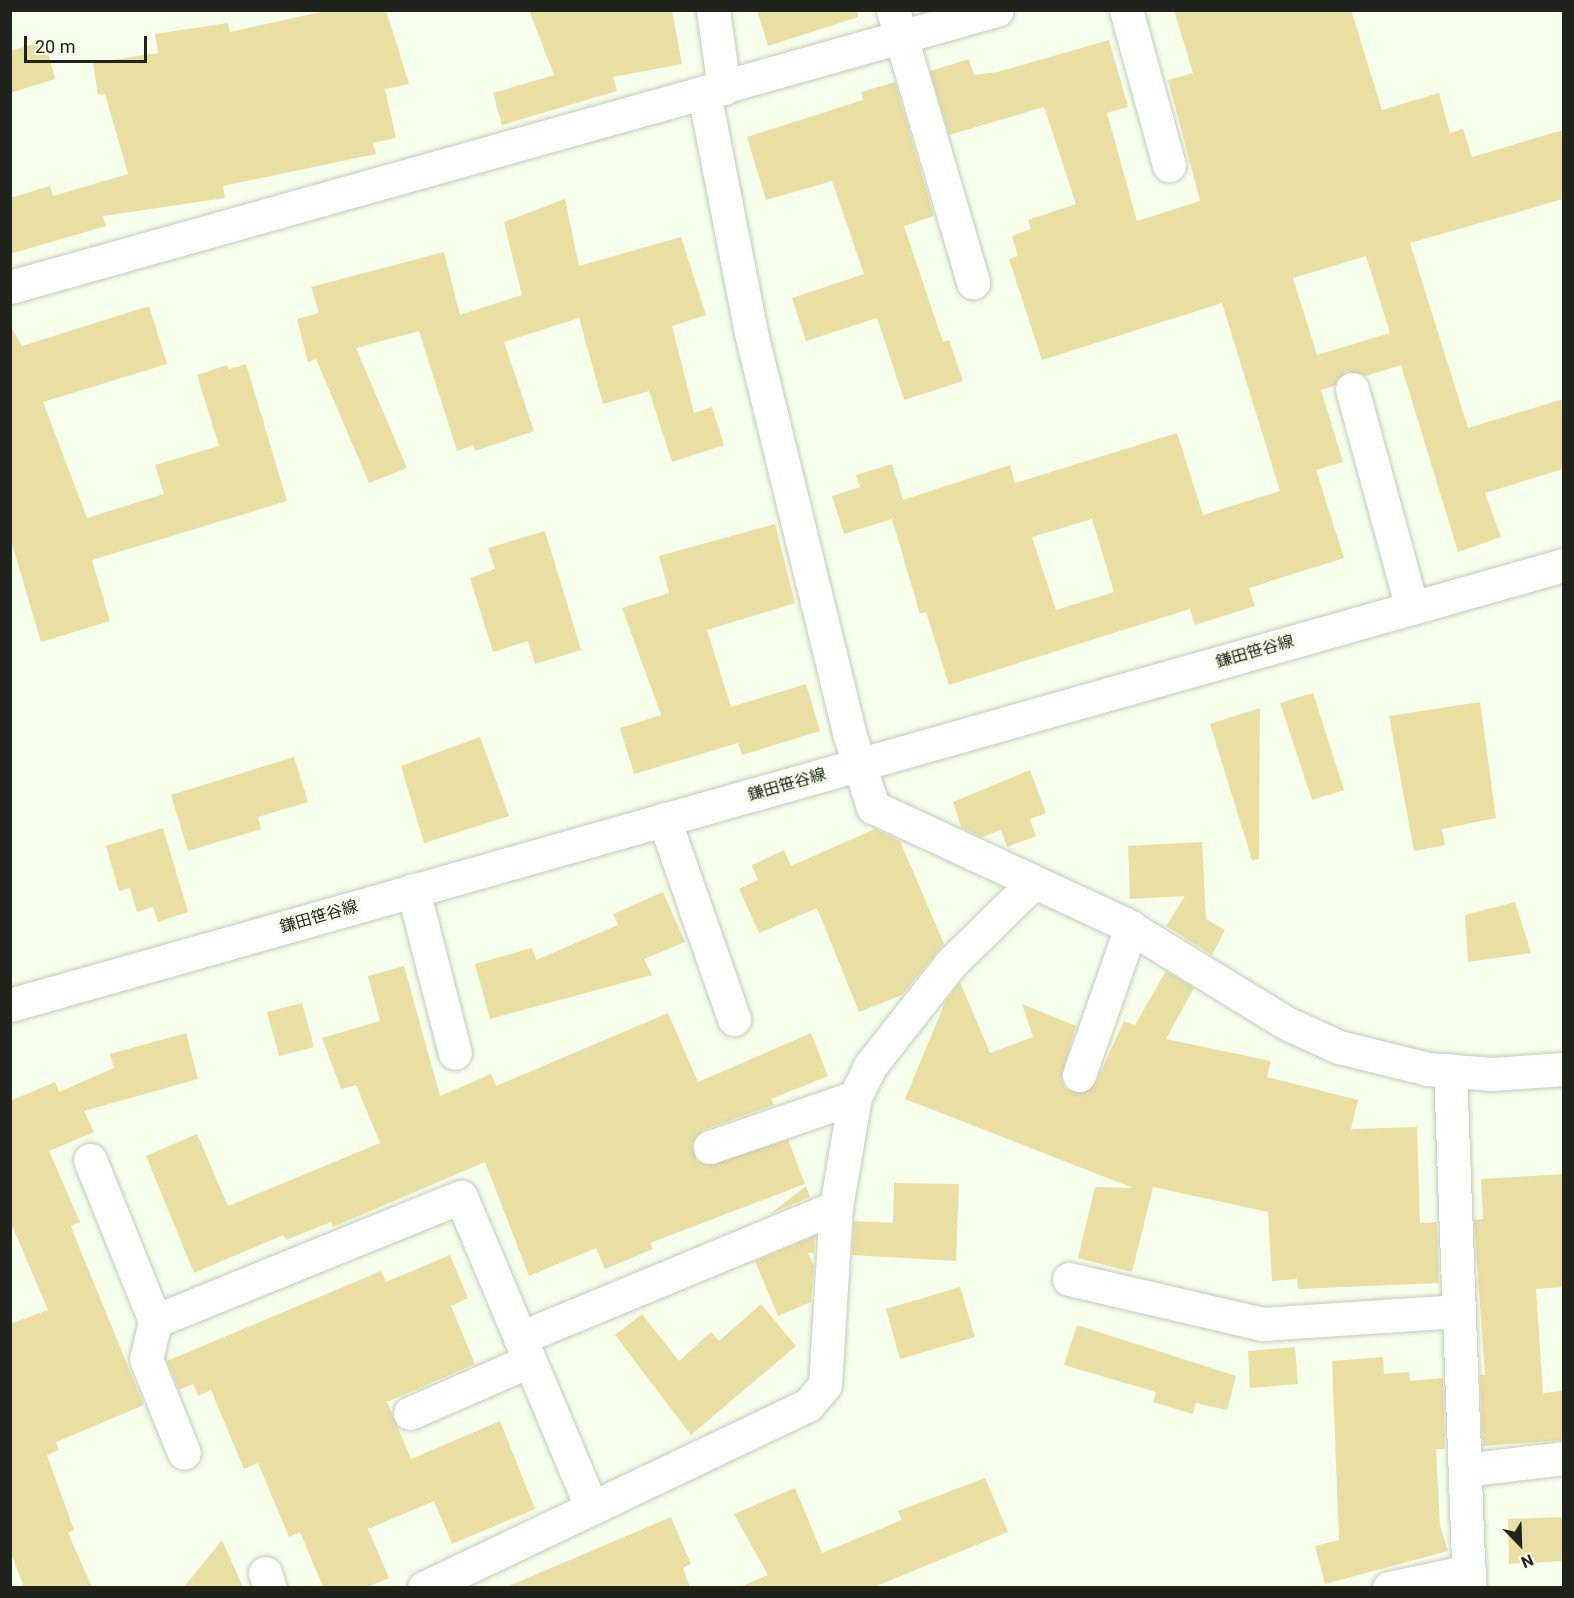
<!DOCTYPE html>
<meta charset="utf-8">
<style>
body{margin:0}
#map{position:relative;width:1574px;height:1598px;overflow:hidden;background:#f6feec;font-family:Roboto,"Noto Sans JP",sans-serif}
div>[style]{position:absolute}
.building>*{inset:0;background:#eadfa2}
.roads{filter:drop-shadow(0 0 2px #c3cbb9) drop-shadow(0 0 2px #c3cbb9)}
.street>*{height:33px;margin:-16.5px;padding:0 16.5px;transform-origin:16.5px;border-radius:16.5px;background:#fff}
.secondary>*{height:33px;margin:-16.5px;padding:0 16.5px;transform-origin:16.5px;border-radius:16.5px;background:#fff}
span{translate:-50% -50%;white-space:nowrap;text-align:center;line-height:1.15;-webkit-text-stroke:6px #f6feec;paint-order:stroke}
.street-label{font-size:16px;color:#20231c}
.frame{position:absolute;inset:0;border:12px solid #20231c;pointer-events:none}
.north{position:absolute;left:1490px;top:1514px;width:60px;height:60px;-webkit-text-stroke:4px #f6feec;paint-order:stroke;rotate:157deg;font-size:16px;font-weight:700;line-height:24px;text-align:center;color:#20231c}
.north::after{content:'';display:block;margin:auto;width:21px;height:27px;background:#20231c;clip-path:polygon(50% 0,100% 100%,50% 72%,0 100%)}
.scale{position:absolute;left:24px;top:36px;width:123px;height:27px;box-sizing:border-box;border:3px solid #20231c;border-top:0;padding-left:8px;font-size:18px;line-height:21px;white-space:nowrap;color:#20231c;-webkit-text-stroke:4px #f6feec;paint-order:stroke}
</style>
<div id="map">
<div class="building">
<i style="clip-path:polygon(329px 10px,386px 10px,409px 84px,385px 89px,396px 138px,373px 143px,376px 154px,223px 186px,225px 198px,103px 216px,106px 226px,10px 254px,10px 198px,50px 186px,53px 196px,128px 174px,105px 94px,98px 95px,93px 63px,158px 53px,155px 34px,228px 23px,230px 32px)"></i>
<i style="clip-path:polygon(529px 10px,672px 10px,682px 64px,613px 77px,617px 91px,502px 125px,493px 93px,554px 75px)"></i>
<i style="clip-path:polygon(757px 10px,857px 10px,858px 17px,768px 46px)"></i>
<i style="clip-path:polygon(evenodd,1174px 10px,1351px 10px,1382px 110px,1439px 93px,1450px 133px,1463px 129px,1472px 157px,1563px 130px,1563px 199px,1410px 243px,1468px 428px,1563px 399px,1563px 469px,1485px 493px,1501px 537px,1458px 552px,1401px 365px,1366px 376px,1347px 371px,1334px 386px,1321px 390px,1343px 462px,1316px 470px,1344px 558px,1249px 588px,1255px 606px,1195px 625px,1190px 609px,949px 685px,926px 612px,920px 614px,892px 519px,844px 534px,832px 496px,860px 487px,856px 475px,892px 464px,903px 500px,1010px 465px,1015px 483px,1177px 433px,1203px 515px,1280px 491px,1222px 303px,1042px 360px,1009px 259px,1018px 256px,1012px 236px,1031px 229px,1028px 220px,1076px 204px,1044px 107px,949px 135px,930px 71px,969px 59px,974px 75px,998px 72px,1109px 40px,1128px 107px,1107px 113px,1137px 221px,1200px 201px,1168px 80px,1193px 73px,1174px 10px,1366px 256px,1390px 333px,1317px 355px,1293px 278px,1366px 256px,1174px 10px,1092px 519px,1114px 592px,1056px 610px,1032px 537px,1092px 519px)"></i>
<i style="clip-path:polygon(45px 41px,55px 79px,10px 93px,10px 51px)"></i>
<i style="clip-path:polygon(895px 82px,934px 216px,904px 226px,943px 342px,949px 340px,963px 381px,904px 400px,877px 318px,806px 341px,792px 298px,864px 274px,832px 181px,766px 200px,747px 137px,863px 100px,861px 92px)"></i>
<i style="clip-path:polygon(565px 199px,579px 266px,681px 237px,706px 315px,672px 326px,694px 413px,712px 407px,724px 445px,672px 462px,649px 391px,603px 404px,579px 318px,504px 342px,534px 431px,475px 451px,473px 445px,457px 451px,419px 331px,356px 348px,407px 468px,369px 483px,316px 359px,308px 362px,297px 319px,319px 313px,311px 287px,444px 252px,460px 315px,522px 295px,504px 222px)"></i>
<i style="clip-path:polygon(149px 306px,167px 364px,43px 402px,87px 518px,164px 494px,155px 465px,219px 446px,197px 375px,227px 365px,229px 369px,246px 364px,287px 501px,92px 560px,110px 621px,41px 642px,10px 537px,10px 325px,22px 346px)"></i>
<i style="clip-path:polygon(775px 524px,795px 603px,707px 630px,731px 707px,806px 684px,820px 731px,742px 755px,738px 743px,634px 774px,620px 728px,661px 715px,622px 608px,669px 593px,659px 556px)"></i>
<i style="clip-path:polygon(545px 531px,581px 650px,535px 664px,528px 641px,493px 652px,470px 578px,495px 569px,488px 548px)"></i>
<i style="clip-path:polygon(1313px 693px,1344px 790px,1312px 800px,1280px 703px)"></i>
<i style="clip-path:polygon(1480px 702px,1496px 818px,1442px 829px,1445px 845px,1414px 851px,1389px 716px)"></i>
<i style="clip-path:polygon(1260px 708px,1259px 859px,1252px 860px,1210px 724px)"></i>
<i style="clip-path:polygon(480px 737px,509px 816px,424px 843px,401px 766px)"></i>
<i style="clip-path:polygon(294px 757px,308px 802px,258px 817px,261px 829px,188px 851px,171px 795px)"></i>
<i style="clip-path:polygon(1030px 770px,1046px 813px,1030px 819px,1036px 836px,1007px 847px,1001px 830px,982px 837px,961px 827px,953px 802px)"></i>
<i style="clip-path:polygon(163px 828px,188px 912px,158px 922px,153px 907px,137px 912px,130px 888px,119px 891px,106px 846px)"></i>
<i style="clip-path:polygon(875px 829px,900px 841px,944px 944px,902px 995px,859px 1012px,817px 908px,759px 933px,739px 889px,758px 880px,752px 865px,784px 850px,791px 866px)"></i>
<i style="clip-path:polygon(1202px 842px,1206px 919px,1225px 930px,1212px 955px,1166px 926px,1185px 896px,1130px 899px,1128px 846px)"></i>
<i style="clip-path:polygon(663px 892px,685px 942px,644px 959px,652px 975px,490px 1019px,475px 964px,532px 948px,536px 960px,618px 925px,613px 914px)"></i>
<i style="clip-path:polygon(1515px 902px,1531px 953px,1468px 962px,1465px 915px)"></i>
<i style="clip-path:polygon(404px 966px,440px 1096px,491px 1074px,496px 1086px,668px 1013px,698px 1082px,811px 1033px,828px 1076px,771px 1099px,774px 1105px,703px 1130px,692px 1144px,697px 1161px,707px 1165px,788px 1140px,805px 1184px,650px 1243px,653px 1249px,605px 1269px,596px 1248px,529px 1276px,485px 1162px,333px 1227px,331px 1222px,286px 1240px,283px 1235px,194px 1273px,146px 1156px,197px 1134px,228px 1206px,380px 1143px,356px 1085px,341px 1089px,322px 1038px,380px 1021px,368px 976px)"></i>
<i style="clip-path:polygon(1166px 971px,1194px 988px,1166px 1039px,1271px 1061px,1267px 1077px,1358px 1100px,1351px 1129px,1417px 1127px,1420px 1223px,1437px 1222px,1439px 1283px,1298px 1289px,1297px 1279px,1272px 1281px,1268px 1212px,1153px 1187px,1132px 1272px,1078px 1258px,1095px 1187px,1133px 1188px,905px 1099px,946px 1000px,960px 982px,990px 1053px,1033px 1037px,1022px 1004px,1076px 1026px,1061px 1078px,1065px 1088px,1082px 1093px,1096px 1082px,1124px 1021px,1135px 1025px)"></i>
<i style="clip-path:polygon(302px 1003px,314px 1047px,279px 1056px,267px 1012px)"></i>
<i style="clip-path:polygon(186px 1033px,198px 1079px,84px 1111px,94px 1132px,49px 1151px,80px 1222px,71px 1226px,77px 1242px,144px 1405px,56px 1442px,59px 1450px,47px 1455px,74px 1530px,68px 1533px,92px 1587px,24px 1587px,10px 1551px,10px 1324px,48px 1310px,10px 1221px,10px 1101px,55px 1082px,59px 1092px,114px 1068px,110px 1054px)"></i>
<i style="clip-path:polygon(1563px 1174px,1563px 1287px,1536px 1289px,1543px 1393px,1563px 1391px,1563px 1440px,1483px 1446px,1480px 1375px,1485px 1375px,1474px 1220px,1483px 1219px,1481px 1179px)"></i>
<i style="clip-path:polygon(894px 1183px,959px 1184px,956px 1261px,852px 1255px,854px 1221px,893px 1223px)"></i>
<i style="clip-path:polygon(806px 1186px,810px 1197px,770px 1214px)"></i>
<i style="clip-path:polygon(815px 1236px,814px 1253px,808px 1253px,814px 1266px,811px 1302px,778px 1316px,755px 1261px)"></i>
<i style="clip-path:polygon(450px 1255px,468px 1298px,451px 1306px,475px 1364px,387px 1402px,411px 1459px,500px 1421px,535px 1509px,452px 1544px,434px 1501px,368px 1529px,389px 1578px,367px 1587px,323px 1587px,300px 1532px,289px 1537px,258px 1463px,244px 1469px,211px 1390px,198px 1396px,193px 1384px,179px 1390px,167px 1361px,381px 1271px,386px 1282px)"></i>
<i style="clip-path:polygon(960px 1287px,975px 1337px,900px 1359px,886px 1309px)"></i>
<i style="clip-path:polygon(761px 1304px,796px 1346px,691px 1435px,615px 1335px,642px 1314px,679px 1361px,711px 1332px,719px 1341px)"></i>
<i style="clip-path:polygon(1077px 1325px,1236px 1376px,1227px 1410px,1196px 1403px,1193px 1414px,1153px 1402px,1156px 1392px,1064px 1365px)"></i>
<i style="clip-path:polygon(1295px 1347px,1298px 1384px,1250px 1388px,1248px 1351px)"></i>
<i style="clip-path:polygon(1383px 1357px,1384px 1374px,1409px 1372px,1410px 1381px,1443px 1378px,1445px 1449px,1436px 1449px,1440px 1526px,1448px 1551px,1325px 1584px,1315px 1546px,1339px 1540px,1332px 1361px)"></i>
<i style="clip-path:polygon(985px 1478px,1008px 1532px,874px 1587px,740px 1587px,768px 1575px,734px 1514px,795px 1488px,822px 1553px,902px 1520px,898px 1511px)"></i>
<i style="clip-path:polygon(671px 1517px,691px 1564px,683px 1568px,690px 1587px,506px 1587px)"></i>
<i style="clip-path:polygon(1563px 1517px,1563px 1561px,1509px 1564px,1508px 1519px)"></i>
<i style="clip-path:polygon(222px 1540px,243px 1587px,184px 1587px)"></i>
</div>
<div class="roads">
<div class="street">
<i style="left:713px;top:10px;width:79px;rotate:82deg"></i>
<i style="left:893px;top:10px;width:284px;rotate:73.6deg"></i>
<i style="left:1126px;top:10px;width:161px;rotate:74.5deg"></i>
<i style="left:704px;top:93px;width:245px;rotate:78.9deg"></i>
<i style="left:751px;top:333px;width:412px;rotate:76.2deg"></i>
<i style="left:849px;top:733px;width:78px;rotate:72deg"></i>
<i style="left:873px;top:807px;width:276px;rotate:24.9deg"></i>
<i style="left:1123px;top:923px;width:191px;rotate:31.5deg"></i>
<i style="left:1286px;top:1023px;width:58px;rotate:24.4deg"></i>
<i style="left:1339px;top:1047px;width:92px;rotate:13.9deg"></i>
<i style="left:1428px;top:1069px;width:64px;rotate:4.5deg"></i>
<i style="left:1492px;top:1074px;width:72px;rotate:-4deg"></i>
<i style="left:10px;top:287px;width:1025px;rotate:-15.68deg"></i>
<i style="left:1352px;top:389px;width:227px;rotate:74.7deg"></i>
<i style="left:664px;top:819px;width:212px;rotate:70.7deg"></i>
<i style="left:413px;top:890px;width:168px;rotate:75.6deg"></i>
<i style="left:1450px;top:1070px;width:518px;rotate:87.9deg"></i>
<i style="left:1079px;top:1075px;width:157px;rotate:-70.6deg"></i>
<i style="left:710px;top:1147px;width:153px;rotate:-19deg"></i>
<i style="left:90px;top:1160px;width:174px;rotate:68deg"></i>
<i style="left:155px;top:1321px;width:330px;rotate:-22.1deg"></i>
<i style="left:461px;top:1197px;width:337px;rotate:67.2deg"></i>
<i style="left:1069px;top:1279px;width:198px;rotate:13.1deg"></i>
<i style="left:1262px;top:1324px;width:197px;rotate:-3.8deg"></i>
<i style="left:155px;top:1321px;width:39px;rotate:103deg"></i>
<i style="left:146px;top:1359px;width:101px;rotate:68deg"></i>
<i style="left:520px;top:1338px;width:342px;rotate:-22.5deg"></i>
<i style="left:410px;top:1413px;width:130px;rotate:-23.6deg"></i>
<i style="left:1465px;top:1470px;width:100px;rotate:-6.9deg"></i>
<i style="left:265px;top:1573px;width:16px;rotate:72deg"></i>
<i style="left:424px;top:1588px;width:425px;rotate:-25.5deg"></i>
<i style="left:808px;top:1405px;width:26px;rotate:-50deg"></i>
<i style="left:825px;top:1385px;width:178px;rotate:-86.5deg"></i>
<i style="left:836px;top:1207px;width:112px;rotate:-80.2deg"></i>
<i style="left:855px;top:1097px;width:34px;rotate:-64deg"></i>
<i style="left:870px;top:1066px;width:131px;rotate:-51.8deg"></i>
<i style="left:951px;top:963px;width:116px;rotate:-44.3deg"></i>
<i style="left:1389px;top:1588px;width:82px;rotate:-12deg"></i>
</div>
<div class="secondary">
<i style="left:10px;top:1005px;width:1615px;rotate:-15.81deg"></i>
</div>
</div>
<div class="street-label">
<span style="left:1255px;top:652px;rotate:-16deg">鎌田笹谷線</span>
<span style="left:787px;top:785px;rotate:-16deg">鎌田笹谷線</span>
<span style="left:319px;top:917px;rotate:-16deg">鎌田笹谷線</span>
</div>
<div class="frame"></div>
<div class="north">N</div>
<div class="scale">20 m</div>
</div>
